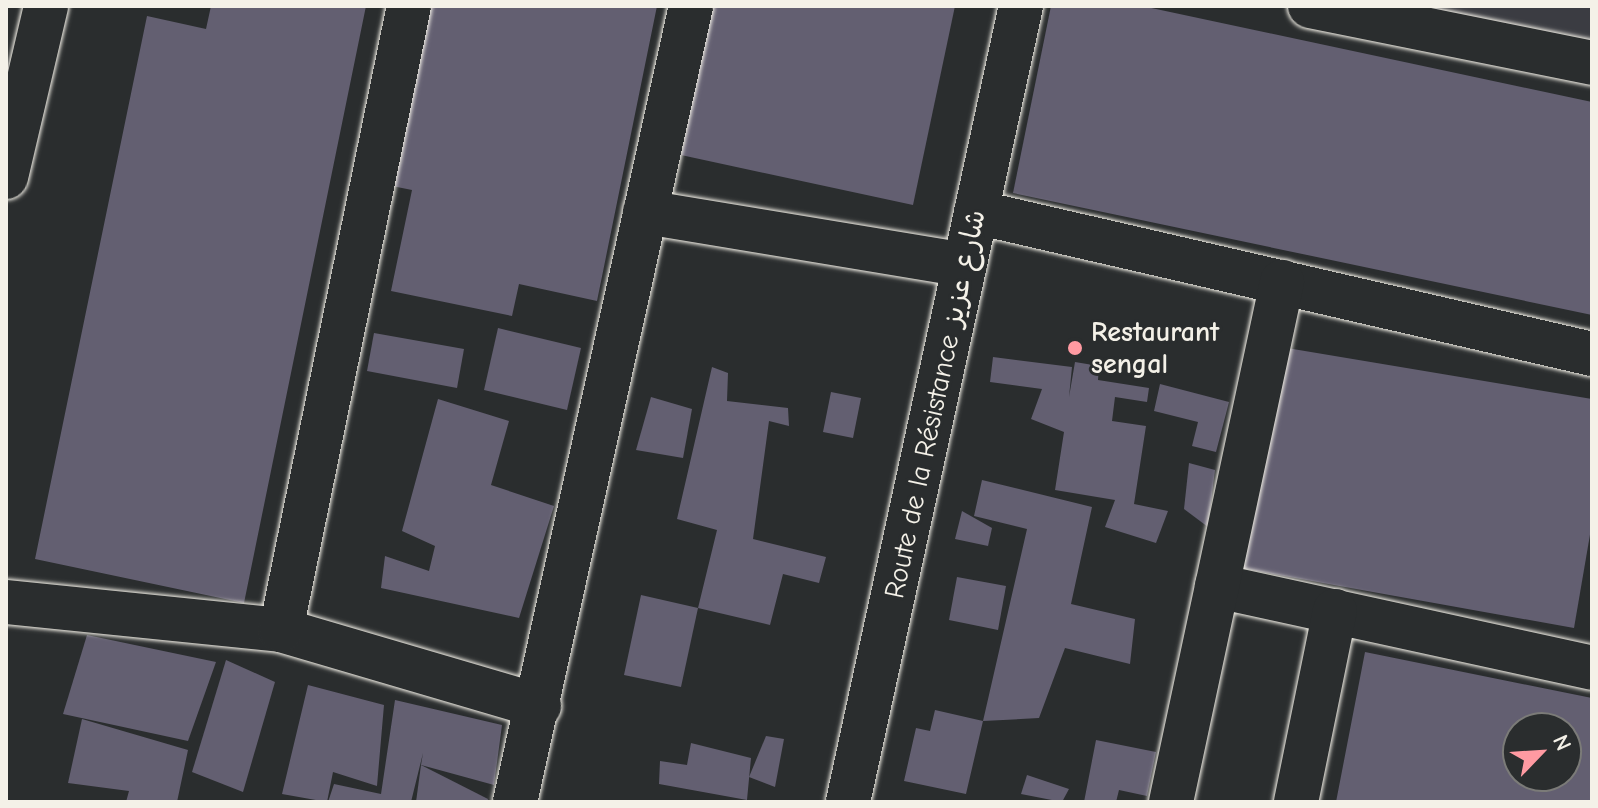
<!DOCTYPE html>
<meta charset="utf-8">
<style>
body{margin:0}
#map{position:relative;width:1598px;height:808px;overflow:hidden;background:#2a2d2e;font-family:"Comic Neue","Playpen Sans Arabic",sans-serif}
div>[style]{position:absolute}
.built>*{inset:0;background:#3b3c42}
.building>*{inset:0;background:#635f71}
.roads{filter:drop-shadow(0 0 2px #f4f1e8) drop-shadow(0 0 2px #f4f1e8)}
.minor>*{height:44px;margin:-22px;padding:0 22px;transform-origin:22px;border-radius:22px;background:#2a2d2e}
.dots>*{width:22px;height:22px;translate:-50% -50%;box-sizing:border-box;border:4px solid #2a2d2e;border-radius:50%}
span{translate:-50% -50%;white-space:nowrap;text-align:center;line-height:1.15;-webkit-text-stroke:6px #2a2d2e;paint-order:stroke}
.poi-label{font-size:28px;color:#f4f1e8;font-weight:700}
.left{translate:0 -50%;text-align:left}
.street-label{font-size:28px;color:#f4f1e8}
.frame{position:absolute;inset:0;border:8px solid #f4f1e8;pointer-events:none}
.north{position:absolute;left:1502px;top:712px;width:80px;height:80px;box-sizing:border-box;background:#2a2d2e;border:2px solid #7b7b78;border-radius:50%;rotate:65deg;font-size:22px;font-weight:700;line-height:32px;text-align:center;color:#f4f1e8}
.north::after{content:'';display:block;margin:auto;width:28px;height:36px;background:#ff9aa2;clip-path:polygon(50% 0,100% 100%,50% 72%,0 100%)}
</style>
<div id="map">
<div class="built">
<i style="clip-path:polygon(1400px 6px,1592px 6px,1592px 42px)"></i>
</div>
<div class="building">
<i style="clip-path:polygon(211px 6px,366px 6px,244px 603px,35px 559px,147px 16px,206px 29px)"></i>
<i style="clip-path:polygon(414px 6px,657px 6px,597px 301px,519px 284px,512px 316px,391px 291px,412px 190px,377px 183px)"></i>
<i style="clip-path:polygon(712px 6px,955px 6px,913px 205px,681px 155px)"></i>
<i style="clip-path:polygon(1051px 6px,1142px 6px,1592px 102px,1592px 315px,1013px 193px)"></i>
<i style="clip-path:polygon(498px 328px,581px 348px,567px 410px,484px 390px)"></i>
<i style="clip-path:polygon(374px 333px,464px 349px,457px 388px,367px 371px)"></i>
<i style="clip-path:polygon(1281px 347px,1592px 399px,1592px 523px,1574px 628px,1240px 568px)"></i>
<i style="clip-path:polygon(993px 357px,1072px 367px,1069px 397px,1075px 362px,1099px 366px,1098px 380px,1149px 388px,1147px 402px,1115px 397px,1112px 421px,1146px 426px,1134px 504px,1168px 511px,1156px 543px,1105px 527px,1115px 500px,1055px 490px,1064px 432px,1031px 419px,1042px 389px,990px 382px)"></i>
<i style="clip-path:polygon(712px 367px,728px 373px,727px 401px,788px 408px,789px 426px,769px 421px,753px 539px,826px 557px,819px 583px,783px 574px,770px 625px,698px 608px,717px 530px,677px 519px)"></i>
<i style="clip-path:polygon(1160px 384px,1229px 402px,1216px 452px,1192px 446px,1198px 422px,1154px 411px)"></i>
<i style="clip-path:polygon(831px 392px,861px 398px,853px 438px,823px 432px)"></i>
<i style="clip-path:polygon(651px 397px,692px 409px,683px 458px,636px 450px)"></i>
<i style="clip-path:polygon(438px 399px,509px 421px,491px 485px,554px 506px,519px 618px,381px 588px,385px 556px,429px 571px,435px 546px,402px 531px)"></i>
<i style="clip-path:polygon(1189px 463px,1215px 470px,1208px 527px,1184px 509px)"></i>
<i style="clip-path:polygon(982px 480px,1092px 507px,1071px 604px,1135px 619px,1130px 664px,1065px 648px,1039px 718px,983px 721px,1027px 529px,974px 516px)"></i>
<i style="clip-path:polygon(962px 511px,992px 528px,988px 546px,955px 539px)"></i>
<i style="clip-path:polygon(957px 577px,1006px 586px,998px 630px,949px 620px)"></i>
<i style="clip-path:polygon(641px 595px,698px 608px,681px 687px,624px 675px)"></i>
<i style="clip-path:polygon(87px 635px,216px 662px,188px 741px,63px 714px)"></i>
<i style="clip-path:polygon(evenodd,1365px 652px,1592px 698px,1592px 802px,1336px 802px,1365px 652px,1518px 728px,1566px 728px,1566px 776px,1518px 776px,1518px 728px)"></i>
<i style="clip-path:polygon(226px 660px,275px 682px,243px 792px,192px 772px)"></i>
<i style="clip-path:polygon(308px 685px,384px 705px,377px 786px,333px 772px,327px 802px,282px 794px)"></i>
<i style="clip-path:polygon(395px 700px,502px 725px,494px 785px,421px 765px,423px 753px,411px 802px,328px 802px,334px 784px,381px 794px)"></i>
<i style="clip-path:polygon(935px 710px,983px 721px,966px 794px,904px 781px,916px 728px,930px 731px)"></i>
<i style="clip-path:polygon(82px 719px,188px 750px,177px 802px,126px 802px,129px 791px,68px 783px)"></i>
<i style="clip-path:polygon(766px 736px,784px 739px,775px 787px,749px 777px)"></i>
<i style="clip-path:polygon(1096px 740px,1156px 752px,1147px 796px,1119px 790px,1116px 802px,1084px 802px)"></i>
<i style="clip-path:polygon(691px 743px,751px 758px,747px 800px,659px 784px,660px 761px,687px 765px)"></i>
<i style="clip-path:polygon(421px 765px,488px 799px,487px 802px,416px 802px)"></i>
<i style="clip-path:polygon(1027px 775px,1069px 789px,1062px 802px,1021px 794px)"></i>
</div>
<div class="roads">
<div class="minor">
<i style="left:1310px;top:6px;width:288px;rotate:11.4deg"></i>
<i style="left:6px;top:177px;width:176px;rotate:-76.8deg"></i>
<i style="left:645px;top:212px;width:324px;rotate:9.4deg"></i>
<i style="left:976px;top:212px;width:632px;rotate:12.98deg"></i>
<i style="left:1217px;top:586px;width:384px;rotate:12.3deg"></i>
<i style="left:6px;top:602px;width:276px;rotate:5.8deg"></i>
<i style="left:281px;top:630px;width:269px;rotate:16.4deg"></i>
<i style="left:281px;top:630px;width:637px;rotate:-78.41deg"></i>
<i style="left:515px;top:802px;width:815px;rotate:-77.53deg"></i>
<i style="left:848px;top:802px;width:815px;rotate:-77.74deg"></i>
<i style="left:1171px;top:802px;width:532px;rotate:-77.95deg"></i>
<i style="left:1296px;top:802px;width:195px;rotate:-78.5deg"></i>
</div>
</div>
<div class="dots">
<i style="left:1075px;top:348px;background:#ff9aa2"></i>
</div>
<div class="poi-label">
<span class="left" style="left:1091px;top:348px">Restaurant<br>sengal</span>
</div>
<div class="street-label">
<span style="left:935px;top:404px;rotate:-78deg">Route de la Résistance شارع عزيز</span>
</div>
<div class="frame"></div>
<div class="north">N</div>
</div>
